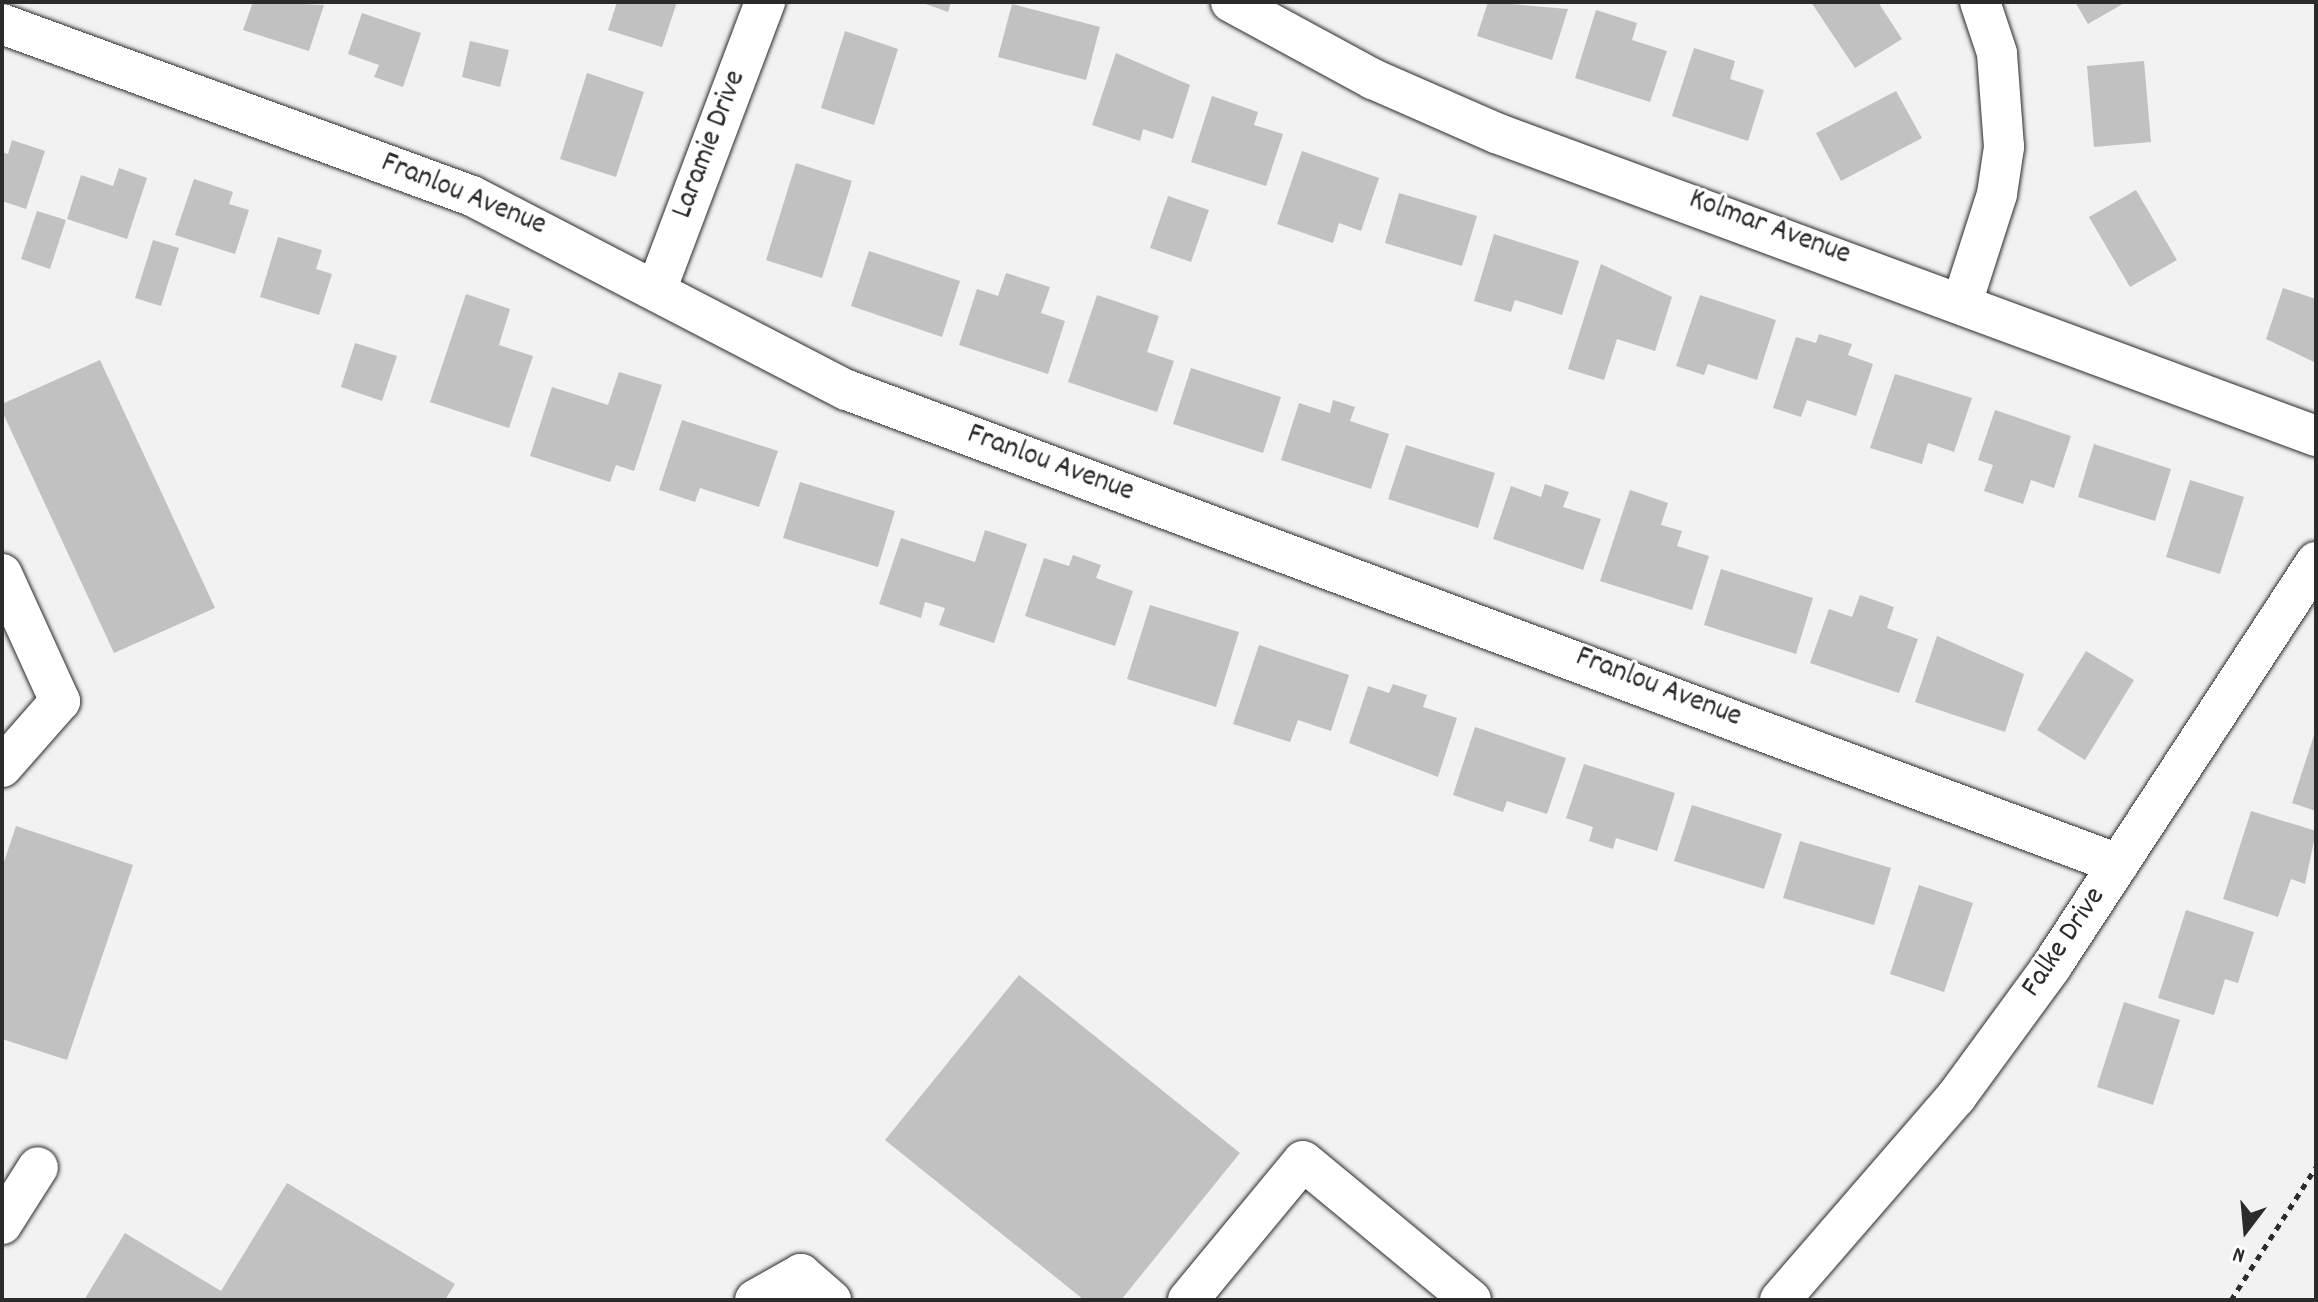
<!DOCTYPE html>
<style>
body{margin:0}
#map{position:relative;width:2318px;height:1302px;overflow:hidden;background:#f2f2f2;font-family:Dekko,sans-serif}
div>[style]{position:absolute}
.building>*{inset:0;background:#c1c1c1}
.path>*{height:5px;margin-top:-2.5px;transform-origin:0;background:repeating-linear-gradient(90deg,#2b2b2b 0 6px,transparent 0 12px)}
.roads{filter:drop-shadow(0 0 2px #2b2b2b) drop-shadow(0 0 2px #2b2b2b)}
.minor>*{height:40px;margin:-20px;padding:0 20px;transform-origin:20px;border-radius:20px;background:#fff}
span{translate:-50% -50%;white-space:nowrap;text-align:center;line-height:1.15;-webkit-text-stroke:6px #fff;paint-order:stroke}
.street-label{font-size:30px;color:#2b2b2b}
.frame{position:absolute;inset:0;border:4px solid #2b2b2b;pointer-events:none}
.north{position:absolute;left:2206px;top:1190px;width:80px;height:80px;-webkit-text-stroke:6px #fff;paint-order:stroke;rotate:196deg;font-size:22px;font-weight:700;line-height:32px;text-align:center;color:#2b2b2b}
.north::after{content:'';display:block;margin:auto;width:28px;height:36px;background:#2b2b2b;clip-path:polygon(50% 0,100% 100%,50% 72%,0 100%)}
</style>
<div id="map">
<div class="building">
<i style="clip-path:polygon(253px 2px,324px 5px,309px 51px,243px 30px)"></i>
<i style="clip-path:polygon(617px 2px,677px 2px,662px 47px,608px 30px)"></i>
<i style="clip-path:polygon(920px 2px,951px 2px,948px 12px)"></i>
<i style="clip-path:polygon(1488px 2px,1568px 9px,1552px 60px,1477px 36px)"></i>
<i style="clip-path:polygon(1811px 2px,1878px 2px,1902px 39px,1855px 68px)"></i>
<i style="clip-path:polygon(2075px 2px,2126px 2px,2088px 24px)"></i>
<i style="clip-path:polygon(1012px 4px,1100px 27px,1086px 80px,998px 57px)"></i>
<i style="clip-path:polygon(1596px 10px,1637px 23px,1632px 40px,1667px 51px,1650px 102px,1575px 78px)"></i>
<i style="clip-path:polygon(362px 13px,421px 33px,403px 87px,374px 77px,379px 65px,348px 54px)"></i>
<i style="clip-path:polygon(845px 31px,898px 49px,874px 125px,821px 108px)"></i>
<i style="clip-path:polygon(470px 41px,509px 50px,500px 87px,462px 77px)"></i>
<i style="clip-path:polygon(1694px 48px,1735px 61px,1730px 79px,1764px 90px,1748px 141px,1672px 116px)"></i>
<i style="clip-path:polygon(1116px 53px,1190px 85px,1173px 139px,1143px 129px,1140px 141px,1092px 125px)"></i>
<i style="clip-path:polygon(2144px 61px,2151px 142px,2094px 147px,2087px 66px)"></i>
<i style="clip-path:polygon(587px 73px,644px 92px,616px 177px,560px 159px)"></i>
<i style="clip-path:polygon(1896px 91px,1922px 138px,1841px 181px,1816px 133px)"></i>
<i style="clip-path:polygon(1212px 96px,1258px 112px,1254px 125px,1283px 134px,1266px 186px,1191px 162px)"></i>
<i style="clip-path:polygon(12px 140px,45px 151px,26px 209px,2px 201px,2px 152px,8px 154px)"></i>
<i style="clip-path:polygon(1302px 151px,1379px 178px,1361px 231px,1339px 223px,1333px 243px,1277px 224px)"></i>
<i style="clip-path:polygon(796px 163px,852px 181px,822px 278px,766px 260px)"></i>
<i style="clip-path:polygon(119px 168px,147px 178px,127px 239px,67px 219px,81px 175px,113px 186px)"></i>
<i style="clip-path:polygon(194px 179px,233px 192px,229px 204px,249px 210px,235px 254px,175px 235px)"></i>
<i style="clip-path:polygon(2136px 190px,2177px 260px,2130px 287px,2089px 217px)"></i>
<i style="clip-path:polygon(1399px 193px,1477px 216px,1462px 266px,1385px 243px)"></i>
<i style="clip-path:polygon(1168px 196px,1209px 210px,1191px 262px,1150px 248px)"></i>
<i style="clip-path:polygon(37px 211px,66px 220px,50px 269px,21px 259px)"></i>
<i style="clip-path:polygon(1494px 234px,1579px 261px,1562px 315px,1515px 300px,1511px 312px,1474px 301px)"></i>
<i style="clip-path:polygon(278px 237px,322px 250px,316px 269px,332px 274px,319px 315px,260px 297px)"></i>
<i style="clip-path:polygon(153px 240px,179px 248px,161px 306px,135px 298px)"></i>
<i style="clip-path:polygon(869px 251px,960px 281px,942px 337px,851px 306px)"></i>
<i style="clip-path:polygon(1601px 264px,1672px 297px,1655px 351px,1617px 339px,1604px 380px,1568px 369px)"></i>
<i style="clip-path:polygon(1006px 273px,1050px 287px,1041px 313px,1065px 321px,1048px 374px,959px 345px,977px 289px,998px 296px)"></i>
<i style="clip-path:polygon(2283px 288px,2316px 299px,2316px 363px,2266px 339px)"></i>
<i style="clip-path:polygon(466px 294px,510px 309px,499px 345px,533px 356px,509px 428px,430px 402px)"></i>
<i style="clip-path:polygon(1097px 295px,1159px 316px,1147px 352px,1174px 361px,1157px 412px,1068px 382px)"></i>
<i style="clip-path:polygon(1700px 295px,1776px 320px,1757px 380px,1708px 364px,1704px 375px,1676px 366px)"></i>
<i style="clip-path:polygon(1819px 334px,1852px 344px,1848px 355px,1873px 364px,1856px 416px,1807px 400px,1801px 417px,1773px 408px,1796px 337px,1816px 343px)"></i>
<i style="clip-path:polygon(355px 343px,397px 356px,382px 401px,341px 387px)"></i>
<i style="clip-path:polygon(100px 360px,215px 608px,114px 653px,2px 411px,2px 404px)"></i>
<i style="clip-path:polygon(1191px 368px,1281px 397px,1263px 453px,1173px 424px)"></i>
<i style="clip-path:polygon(619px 372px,662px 385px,634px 471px,616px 465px,610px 482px,530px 456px,552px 387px,608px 405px)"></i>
<i style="clip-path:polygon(1895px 374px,1972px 398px,1954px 452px,1928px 443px,1922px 464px,1870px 448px)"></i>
<i style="clip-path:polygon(1333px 400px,1355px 407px,1350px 421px,1389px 434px,1371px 489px,1281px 460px,1299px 403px,1330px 413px)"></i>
<i style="clip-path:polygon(1995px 410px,2071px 436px,2054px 488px,2031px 480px,2023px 504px,1984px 491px,1993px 465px,1978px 460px)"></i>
<i style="clip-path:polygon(682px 420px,778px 451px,759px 507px,700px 488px,695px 502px,659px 490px)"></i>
<i style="clip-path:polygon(2094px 444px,2171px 469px,2155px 521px,2078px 497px)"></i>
<i style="clip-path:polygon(1406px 445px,1495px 473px,1478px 528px,1388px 499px)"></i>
<i style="clip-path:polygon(2190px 480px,2244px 497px,2220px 574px,2166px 557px)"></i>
<i style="clip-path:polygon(800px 482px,895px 511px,878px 567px,783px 538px)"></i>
<i style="clip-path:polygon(1545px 484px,1569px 492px,1563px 507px,1601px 519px,1583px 570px,1493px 539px,1511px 486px,1541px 497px)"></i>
<i style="clip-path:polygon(1630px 490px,1668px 503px,1661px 525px,1682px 531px,1677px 546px,1709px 556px,1692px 610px,1600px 581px)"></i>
<i style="clip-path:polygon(985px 530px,1027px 544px,994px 643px,939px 625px,945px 608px,925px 602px,921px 618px,879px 604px,901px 538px,975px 562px)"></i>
<i style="clip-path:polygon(1073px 555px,1101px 565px,1096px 578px,1133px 591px,1115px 646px,1025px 616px,1044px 558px,1069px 566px)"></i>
<i style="clip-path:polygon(1721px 569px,1813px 598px,1796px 654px,1704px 625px)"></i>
<i style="clip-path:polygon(1860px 595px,1894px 607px,1887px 628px,1918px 639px,1899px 693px,1810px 663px,1829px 609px,1852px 617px)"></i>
<i style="clip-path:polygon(1150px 605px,1239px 632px,1216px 707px,1127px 679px)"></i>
<i style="clip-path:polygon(1937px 636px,2024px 674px,2005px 732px,1915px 702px)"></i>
<i style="clip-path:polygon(1259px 645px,1349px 675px,1331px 731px,1298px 720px,1290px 742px,1233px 724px)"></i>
<i style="clip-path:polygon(2086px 651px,2134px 680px,2085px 760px,2037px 730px)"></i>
<i style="clip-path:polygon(1393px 684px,1427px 695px,1423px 707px,1457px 718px,1438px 777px,1349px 743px,1368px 686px,1389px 693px)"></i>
<i style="clip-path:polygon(1475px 727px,1566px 758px,1547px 814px,1507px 801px,1503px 812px,1453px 795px)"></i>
<i style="clip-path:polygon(2316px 729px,2316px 811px,2292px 803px)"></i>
<i style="clip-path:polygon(1584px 764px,1675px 793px,1657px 851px,1616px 838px,1613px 849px,1589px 841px,1593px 827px,1566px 818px)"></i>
<i style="clip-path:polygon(1692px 805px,1782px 834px,1764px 889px,1674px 861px)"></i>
<i style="clip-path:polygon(2251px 811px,2316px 831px,2305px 884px,2291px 879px,2278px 917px,2223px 899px)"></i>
<i style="clip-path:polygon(16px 826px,133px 865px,67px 1060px,2px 1039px,2px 868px)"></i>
<i style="clip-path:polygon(1800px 841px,1891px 868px,1874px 925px,1783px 898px)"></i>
<i style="clip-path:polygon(1919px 885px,1973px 903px,1944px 992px,1890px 974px)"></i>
<i style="clip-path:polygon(2186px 910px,2254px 932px,2238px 983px,2225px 979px,2214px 1015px,2158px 998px)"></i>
<i style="clip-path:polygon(1019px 975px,1240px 1153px,1121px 1300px,1084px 1300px,885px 1140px)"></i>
<i style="clip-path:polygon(2124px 1002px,2180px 1020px,2153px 1105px,2097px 1087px)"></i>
<i style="clip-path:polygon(287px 1183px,455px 1284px,445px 1300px,84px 1300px,125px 1233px,221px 1291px)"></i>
</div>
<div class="path">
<i style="left:2231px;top:1300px;width:158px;rotate:-57.4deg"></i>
</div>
<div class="roads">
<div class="minor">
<i style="left:1231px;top:2px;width:162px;rotate:28.5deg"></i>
<i style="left:1373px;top:79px;width:134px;rotate:23.7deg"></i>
<i style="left:1496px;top:133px;width:874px;rotate:20.28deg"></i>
<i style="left:2px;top:24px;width:500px;rotate:20.1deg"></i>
<i style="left:472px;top:196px;width:422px;rotate:27.4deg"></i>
<i style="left:847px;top:390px;width:1357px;rotate:20.45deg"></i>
<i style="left:657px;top:288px;width:306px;rotate:-69.3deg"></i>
<i style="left:1963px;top:300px;width:111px;rotate:-72.2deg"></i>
<i style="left:1997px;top:194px;width:48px;rotate:-81.5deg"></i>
<i style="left:2004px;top:147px;width:94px;rotate:-94.3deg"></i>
<i style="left:1997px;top:53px;width:54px;rotate:-108.4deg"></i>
<i style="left:2px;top:574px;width:140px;rotate:65.5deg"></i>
<i style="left:60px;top:701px;width:88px;rotate:131.3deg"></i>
<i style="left:2px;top:1224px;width:67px;rotate:-57.7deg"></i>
<i style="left:755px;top:1300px;width:53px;rotate:-29.5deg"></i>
<i style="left:801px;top:1274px;width:40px;rotate:41deg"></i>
<i style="left:1188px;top:1300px;width:180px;rotate:-50.4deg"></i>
<i style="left:1303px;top:1161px;width:218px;rotate:39.6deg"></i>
<i style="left:1780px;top:1300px;width:269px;rotate:-49.1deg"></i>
<i style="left:1956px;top:1097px;width:161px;rotate:-53.8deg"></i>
<i style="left:2051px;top:967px;width:484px;rotate:-56.8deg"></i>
</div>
</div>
<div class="street-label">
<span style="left:711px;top:145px;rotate:-69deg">Laramie Drive</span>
<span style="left:463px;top:196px;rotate:22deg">Franlou Avenue</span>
<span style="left:1769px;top:229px;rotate:20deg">Kolmar Avenue</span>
<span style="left:1050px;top:465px;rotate:20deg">Franlou Avenue</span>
<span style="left:1658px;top:689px;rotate:21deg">Franlou Avenue</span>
<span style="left:2065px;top:943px;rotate:-56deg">Falke Drive</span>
</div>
<div class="frame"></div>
<div class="north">N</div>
</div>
